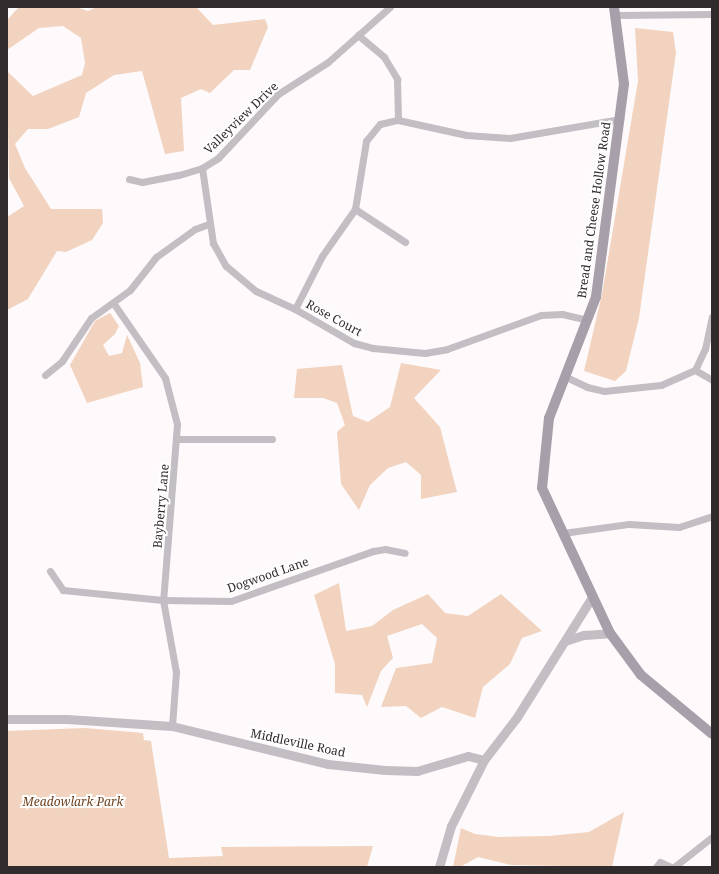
<!DOCTYPE html>
<style>
body{margin:0}
#map{position:relative;width:719px;height:874px;overflow:hidden;background:#fefafb;font-family:"Noto Serif",serif}
div>[style]{position:absolute}
.green>*{inset:0;background:#f1d3bf}
.minor>*{height:7px;margin:-3.5px;padding:0 3.5px;transform-origin:3.5px;border-radius:3.5px;background:#c3bdc4}
.tertiary>*{height:9px;margin:-4.5px;padding:0 4.5px;transform-origin:4.5px;border-radius:4.5px;background:#c3bdc4}
.secondary>*{height:10px;margin:-5px;padding:0 5px;transform-origin:5px;border-radius:5px;background:#a79fa9}
span{translate:-50% -50%;white-space:nowrap;text-align:center;line-height:1.15;-webkit-text-stroke:4px #fff;paint-order:stroke}
.street-label{font-size:12px;color:#322b2d}
.park-label{font-size:12px;color:#6e421f;font-style:italic}
.frame{position:absolute;inset:0;border:8px solid #322b2d;pointer-events:none}
</style>
<div id="map">
<div class="green">
<i style="clip-path:polygon(19px 7px,76px 7px,88px 11px,97px 7px,196px 7px,213px 25px,265px 19px,268px 27px,250px 70px,234px 70px,210px 93px,201px 89px,181px 98px,184px 151px,165px 154px,142px 71px,114px 75px,86px 93px,79px 117px,48px 129px,28px 129px,15px 144px,25px 168px,51px 209px,102px 209px,103px 223px,92px 240px,66px 252px,57px 251px,28px 299px,7px 310px,7px 217px,24px 206px,9px 178px,7px 71px,33px 96px,82px 75px,85px 63px,81px 38px,63px 26px,39px 28px,7px 50px,7px 20px)"></i>
<i style="clip-path:polygon(635px 28px,673px 32px,676px 53px,639px 318px,626px 371px,615px 381px,584px 371px,602px 294px,638px 81px)"></i>
<i style="clip-path:polygon(110px 313px,119px 326px,115px 334px,103px 345px,109px 356px,122px 353px,127px 335px,140px 363px,143px 387px,87px 403px,70px 365px,95px 321px)"></i>
<i style="clip-path:polygon(401px 363px,441px 370px,414px 398px,440px 427px,457px 492px,421px 499px,421px 475px,406px 462px,388px 468px,370px 485px,359px 510px,341px 484px,337px 432px,345px 425px,337px 403px,323px 398px,294px 398px,297px 369px,342px 365px,353px 416px,368px 422px,390px 407px)"></i>
<i style="clip-path:polygon(339px 583px,346px 631px,372px 626px,393px 610px,428px 594px,445px 613px,468px 616px,501px 594px,542px 631px,522px 638px,510px 664px,483px 687px,475px 718px,442px 707px,421px 718px,406px 706px,381px 707px,396px 668px,432px 663px,437px 638px,422px 624px,387px 636px,393px 658px,381px 671px,367px 707px,362px 695px,335px 693px,335px 664px,314px 595px)"></i>
<i style="clip-path:polygon(85px 728px,143px 733px,144px 740px,151px 741px,169px 858px,223px 856px,221px 847px,373px 846px,367px 867px,7px 867px,7px 731px)"></i>
<i style="clip-path:polygon(624px 812px,612px 867px,511px 865px,478px 857px,460px 867px,453px 867px,461px 828px,475px 834px,499px 837px,549px 836px,589px 832px)"></i>
</div>
<div class="minor">
<i style="left:616px;top:15px;width:96px;rotate:-0.6deg"></i>
<i style="left:358px;top:35px;width:34px;rotate:40deg"></i>
<i style="left:384px;top:57px;width:26px;rotate:59deg"></i>
<i style="left:397px;top:79px;width:41px;rotate:88.6deg"></i>
<i style="left:202px;top:168px;width:76px;rotate:81.7deg"></i>
<i style="left:213px;top:243px;width:26px;rotate:61deg"></i>
<i style="left:226px;top:266px;width:39px;rotate:40deg"></i>
<i style="left:256px;top:291px;width:43px;rotate:24.8deg"></i>
<i style="left:295px;top:309px;width:68px;rotate:30deg"></i>
<i style="left:354px;top:343px;width:20px;rotate:15deg"></i>
<i style="left:373px;top:348px;width:52px;rotate:5.5deg"></i>
<i style="left:425px;top:353px;width:22px;rotate:-10deg"></i>
<i style="left:447px;top:349px;width:100px;rotate:-19.9deg"></i>
<i style="left:541px;top:315px;width:21px;rotate:-3deg"></i>
<i style="left:562px;top:314px;width:26px;rotate:13deg"></i>
<i style="left:129px;top:179px;width:13px;rotate:13deg"></i>
<i style="left:142px;top:182px;width:38px;rotate:-11deg"></i>
<i style="left:179px;top:175px;width:24px;rotate:-17deg"></i>
<i style="left:202px;top:168px;width:19px;rotate:-32deg"></i>
<i style="left:218px;top:158px;width:88px;rotate:-46.8deg"></i>
<i style="left:278px;top:94px;width:59px;rotate:-32.6deg"></i>
<i style="left:328px;top:62px;width:83px;rotate:-41.6deg"></i>
<i style="left:355px;top:209px;width:60px;rotate:33.4deg"></i>
<i style="left:114px;top:304px;width:90px;rotate:55.4deg"></i>
<i style="left:165px;top:378px;width:48px;rotate:75.4deg"></i>
<i style="left:177px;top:424px;width:177px;rotate:94.5deg"></i>
<i style="left:163px;top:600px;width:73px;rotate:79.8deg"></i>
<i style="left:176px;top:672px;width:54px;rotate:94.2deg"></i>
<i style="left:295px;top:309px;width:59px;rotate:-63deg"></i>
<i style="left:322px;top:256px;width:57px;rotate:-54.9deg"></i>
<i style="left:355px;top:209px;width:69px;rotate:-80.8deg"></i>
<i style="left:366px;top:141px;width:22px;rotate:-51deg"></i>
<i style="left:380px;top:124px;width:18px;rotate:-13deg"></i>
<i style="left:398px;top:120px;width:70px;rotate:12.4deg"></i>
<i style="left:466px;top:135px;width:44px;rotate:3.9deg"></i>
<i style="left:510px;top:138px;width:112px;rotate:-9.8deg"></i>
<i style="left:695px;top:370px;width:20px;rotate:30deg"></i>
<i style="left:45px;top:375px;width:22px;rotate:-39deg"></i>
<i style="left:62px;top:361px;width:52px;rotate:-56deg"></i>
<i style="left:91px;top:318px;width:48px;rotate:-35.7deg"></i>
<i style="left:130px;top:290px;width:42px;rotate:-51.8deg"></i>
<i style="left:156px;top:257px;width:48px;rotate:-35.7deg"></i>
<i style="left:195px;top:229px;width:15px;rotate:-20deg"></i>
<i style="left:566px;top:377px;width:23px;rotate:25deg"></i>
<i style="left:587px;top:387px;width:17px;rotate:13deg"></i>
<i style="left:604px;top:391px;width:57px;rotate:-6deg"></i>
<i style="left:661px;top:385px;width:37px;rotate:-24deg"></i>
<i style="left:695px;top:370px;width:23px;rotate:-65deg"></i>
<i style="left:705px;top:349px;width:33px;rotate:-78deg"></i>
<i style="left:178px;top:439px;width:94px"></i>
<i style="left:563px;top:533px;width:67px;rotate:-7.8deg"></i>
<i style="left:629px;top:524px;width:50px;rotate:3.4deg"></i>
<i style="left:679px;top:527px;width:35px;rotate:-18deg"></i>
<i style="left:50px;top:571px;width:23px;rotate:56deg"></i>
<i style="left:63px;top:590px;width:100px;rotate:5.7deg"></i>
<i style="left:163px;top:600px;width:68px;rotate:0.8deg"></i>
<i style="left:231px;top:601px;width:151px;rotate:-19.4deg"></i>
<i style="left:373px;top:551px;width:12px;rotate:-9deg"></i>
<i style="left:385px;top:549px;width:20px;rotate:11deg"></i>
<i style="left:656px;top:867px;width:6px;rotate:-51deg"></i>
<i style="left:660px;top:862px;width:12px;rotate:24deg"></i>
<i style="left:674px;top:867px;width:48px;rotate:-38.3deg"></i>
</div>
<div class="tertiary">
<i style="left:565px;top:641px;width:20px;rotate:-18deg"></i>
<i style="left:584px;top:635px;width:26px;rotate:-4deg"></i>
<i style="left:7px;top:719px;width:60px"></i>
<i style="left:67px;top:719px;width:105px;rotate:3.8deg"></i>
<i style="left:172px;top:726px;width:161px;rotate:13.7deg"></i>
<i style="left:328px;top:764px;width:57px;rotate:6deg"></i>
<i style="left:385px;top:770px;width:32px;rotate:2deg"></i>
<i style="left:417px;top:771px;width:53px;rotate:-16.4deg"></i>
<i style="left:468px;top:756px;width:16px;rotate:14deg"></i>
<i style="left:484px;top:760px;width:54px;rotate:-52.5deg"></i>
<i style="left:517px;top:717px;width:142px;rotate:-58deg"></i>
<i style="left:439px;top:867px;width:43px;rotate:-73.7deg"></i>
<i style="left:451px;top:826px;width:74px;rotate:-63.4deg"></i>
</div>
<div class="secondary">
<i style="left:614px;top:7px;width:78px;rotate:82.6deg"></i>
<i style="left:624px;top:84px;width:215px;rotate:97.5deg"></i>
<i style="left:596px;top:297px;width:130px;rotate:111.2deg"></i>
<i style="left:549px;top:418px;width:70px;rotate:95.7deg"></i>
<i style="left:542px;top:488px;width:160px;rotate:64.9deg"></i>
<i style="left:610px;top:633px;width:52px;rotate:53.6deg"></i>
<i style="left:641px;top:675px;width:92px;rotate:39.7deg"></i>
</div>
<div class="street-label">
<span style="left:241px;top:118px;rotate:-44deg">Valleyview Drive</span>
<span style="left:594px;top:210px;rotate:-82deg">Bread and Cheese Hollow Road</span>
<span style="left:334px;top:318px;rotate:29deg">Rose Court</span>
<span style="left:161px;top:506px;rotate:-85deg">Bayberry Lane</span>
<span style="left:268px;top:575px;rotate:-19deg">Dogwood Lane</span>
<span style="left:298px;top:743px;rotate:12deg">Middleville Road</span>
</div>
<div class="park-label">
<span style="left:73px;top:802px">Meadowlark Park</span>
</div>
<div class="frame"></div>
</div>
